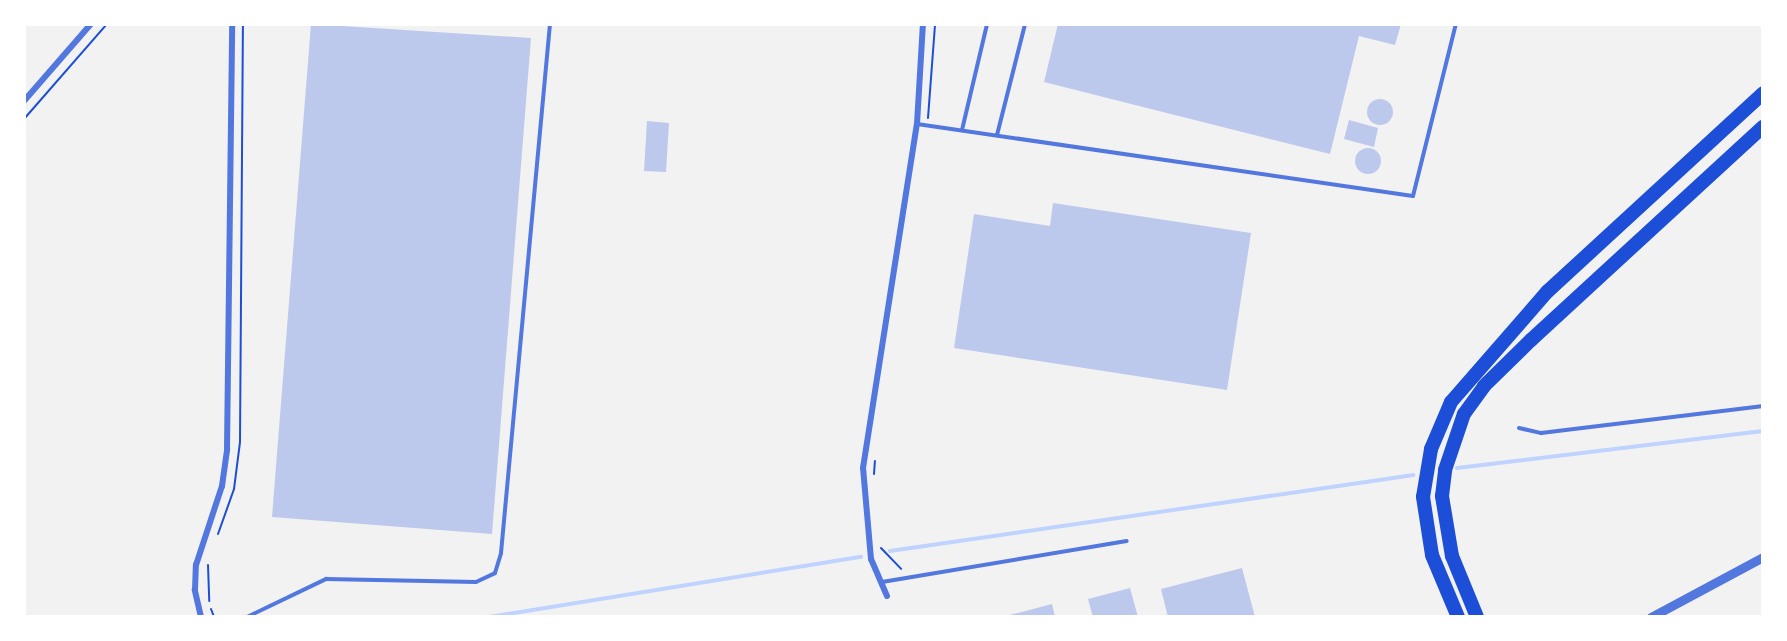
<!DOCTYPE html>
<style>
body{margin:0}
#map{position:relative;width:1787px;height:641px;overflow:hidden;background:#f2f2f2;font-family:Commissioner,sans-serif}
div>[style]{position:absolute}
.stream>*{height:4px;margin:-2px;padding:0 2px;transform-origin:2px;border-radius:2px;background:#bfd3fe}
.building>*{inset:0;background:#bdc9ec}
.round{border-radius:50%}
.path>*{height:2px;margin:-1px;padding:0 1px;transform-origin:1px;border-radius:1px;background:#1d4ed8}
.service>*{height:4px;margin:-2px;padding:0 2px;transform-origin:2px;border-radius:2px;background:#5277de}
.minor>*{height:6px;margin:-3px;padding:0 3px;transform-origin:3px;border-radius:3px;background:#5277de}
.tertiary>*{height:9px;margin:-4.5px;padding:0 4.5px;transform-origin:4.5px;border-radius:4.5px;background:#5277de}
.motorway>*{height:14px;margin:-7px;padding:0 7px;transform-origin:7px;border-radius:7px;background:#1d4ed8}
span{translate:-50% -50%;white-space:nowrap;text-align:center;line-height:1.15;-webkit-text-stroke:6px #fff;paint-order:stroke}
.frame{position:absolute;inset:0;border:26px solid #fff;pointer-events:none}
</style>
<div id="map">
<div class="stream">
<i style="left:1457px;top:468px;width:308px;rotate:-6.9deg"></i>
<i style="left:890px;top:551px;width:529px;rotate:-8.25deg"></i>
<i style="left:489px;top:617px;width:377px;rotate:-9.2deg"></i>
</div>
<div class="building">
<i style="clip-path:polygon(311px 24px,531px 38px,492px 534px,272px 517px)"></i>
<i style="clip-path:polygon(1058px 24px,1401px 24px,1395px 45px,1359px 36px,1330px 154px,1044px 82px)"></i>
<i class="round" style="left:1367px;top:99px;width:26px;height:26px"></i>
<i style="clip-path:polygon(1349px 120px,1378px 128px,1374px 147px,1344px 139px)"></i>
<i style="clip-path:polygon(647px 121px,669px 123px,666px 172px,644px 171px)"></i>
<i class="round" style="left:1355px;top:148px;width:26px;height:26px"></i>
<i style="clip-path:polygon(1053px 203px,1251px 233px,1227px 390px,954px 348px,974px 214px,1050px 226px)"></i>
<i style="clip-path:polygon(1242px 568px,1255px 617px,1168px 617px,1161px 589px)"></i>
<i style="clip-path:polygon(1130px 588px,1138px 617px,1093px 617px,1088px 599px)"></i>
<i style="clip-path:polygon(1052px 604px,1055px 617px,1006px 617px,1006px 616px)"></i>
</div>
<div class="path">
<i style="left:928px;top:118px;width:94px;rotate:-85.7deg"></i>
<i style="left:24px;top:119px;width:126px;rotate:-48.9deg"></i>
<i style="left:874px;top:474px;width:13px;rotate:-86deg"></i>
<i style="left:218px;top:534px;width:48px;rotate:-70.4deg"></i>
<i style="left:234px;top:489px;width:47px;rotate:-82.7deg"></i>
<i style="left:240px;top:442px;width:418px;rotate:-89.6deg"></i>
<i style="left:881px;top:548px;width:29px;rotate:46deg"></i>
<i style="left:208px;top:565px;width:36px;rotate:88deg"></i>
<i style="left:211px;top:609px;width:9px;rotate:69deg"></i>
</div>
<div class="service">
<i style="left:917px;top:124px;width:501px;rotate:8.26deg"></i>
<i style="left:1413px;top:196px;width:177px;rotate:-76deg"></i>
<i style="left:962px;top:130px;width:109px;rotate:-76.7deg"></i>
<i style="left:997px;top:135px;width:114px;rotate:-75.8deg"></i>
<i style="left:1519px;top:428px;width:23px;rotate:13deg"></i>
<i style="left:1541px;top:433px;width:224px;rotate:-6.9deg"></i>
<i style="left:882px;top:582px;width:248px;rotate:-9.5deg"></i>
<i style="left:247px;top:617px;width:88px;rotate:-25.7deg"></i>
<i style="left:326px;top:579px;width:150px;rotate:1.1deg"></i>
<i style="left:476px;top:582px;width:21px;rotate:-25deg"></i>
<i style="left:495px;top:573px;width:21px;rotate:-73deg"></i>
<i style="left:501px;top:553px;width:531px;rotate:-84.71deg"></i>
</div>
<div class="minor">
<i style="left:24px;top:101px;width:102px;rotate:-49deg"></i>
<i style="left:887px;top:596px;width:40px;rotate:-113.4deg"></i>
<i style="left:871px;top:559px;width:91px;rotate:-95deg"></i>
<i style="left:863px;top:468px;width:348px;rotate:-81.1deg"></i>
<i style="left:917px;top:124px;width:100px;rotate:-86.6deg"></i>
<i style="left:201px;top:617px;width:28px;rotate:-103deg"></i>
<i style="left:195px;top:590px;width:25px;rotate:-88deg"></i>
<i style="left:196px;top:565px;width:83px;rotate:-71.8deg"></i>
<i style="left:222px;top:486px;width:37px;rotate:-82deg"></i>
<i style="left:227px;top:449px;width:425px;rotate:-89.3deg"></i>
</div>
<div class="tertiary">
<i style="left:1651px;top:617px;width:127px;rotate:-28.2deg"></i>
</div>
<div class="motorway">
<i style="left:1458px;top:617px;width:67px;rotate:-112.8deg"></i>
<i style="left:1432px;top:555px;width:59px;rotate:-98.8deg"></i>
<i style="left:1423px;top:497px;width:49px;rotate:-80.5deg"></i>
<i style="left:1431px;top:449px;width:51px;rotate:-66.9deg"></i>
<i style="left:1451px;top:402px;width:147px;rotate:-48.9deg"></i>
<i style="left:1548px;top:291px;width:292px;rotate:-42.6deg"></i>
<i style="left:1477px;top:617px;width:66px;rotate:-112.3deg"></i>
<i style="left:1452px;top:556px;width:61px;rotate:-99.5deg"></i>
<i style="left:1442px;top:496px;width:26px;rotate:-83deg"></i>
<i style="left:1445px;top:470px;width:59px;rotate:-71.3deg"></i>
<i style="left:1464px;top:414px;width:34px;rotate:-54deg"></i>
<i style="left:1484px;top:386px;width:66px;rotate:-44.4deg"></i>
<i style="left:1531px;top:340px;width:315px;rotate:-42.6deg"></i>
</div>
<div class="frame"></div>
</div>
